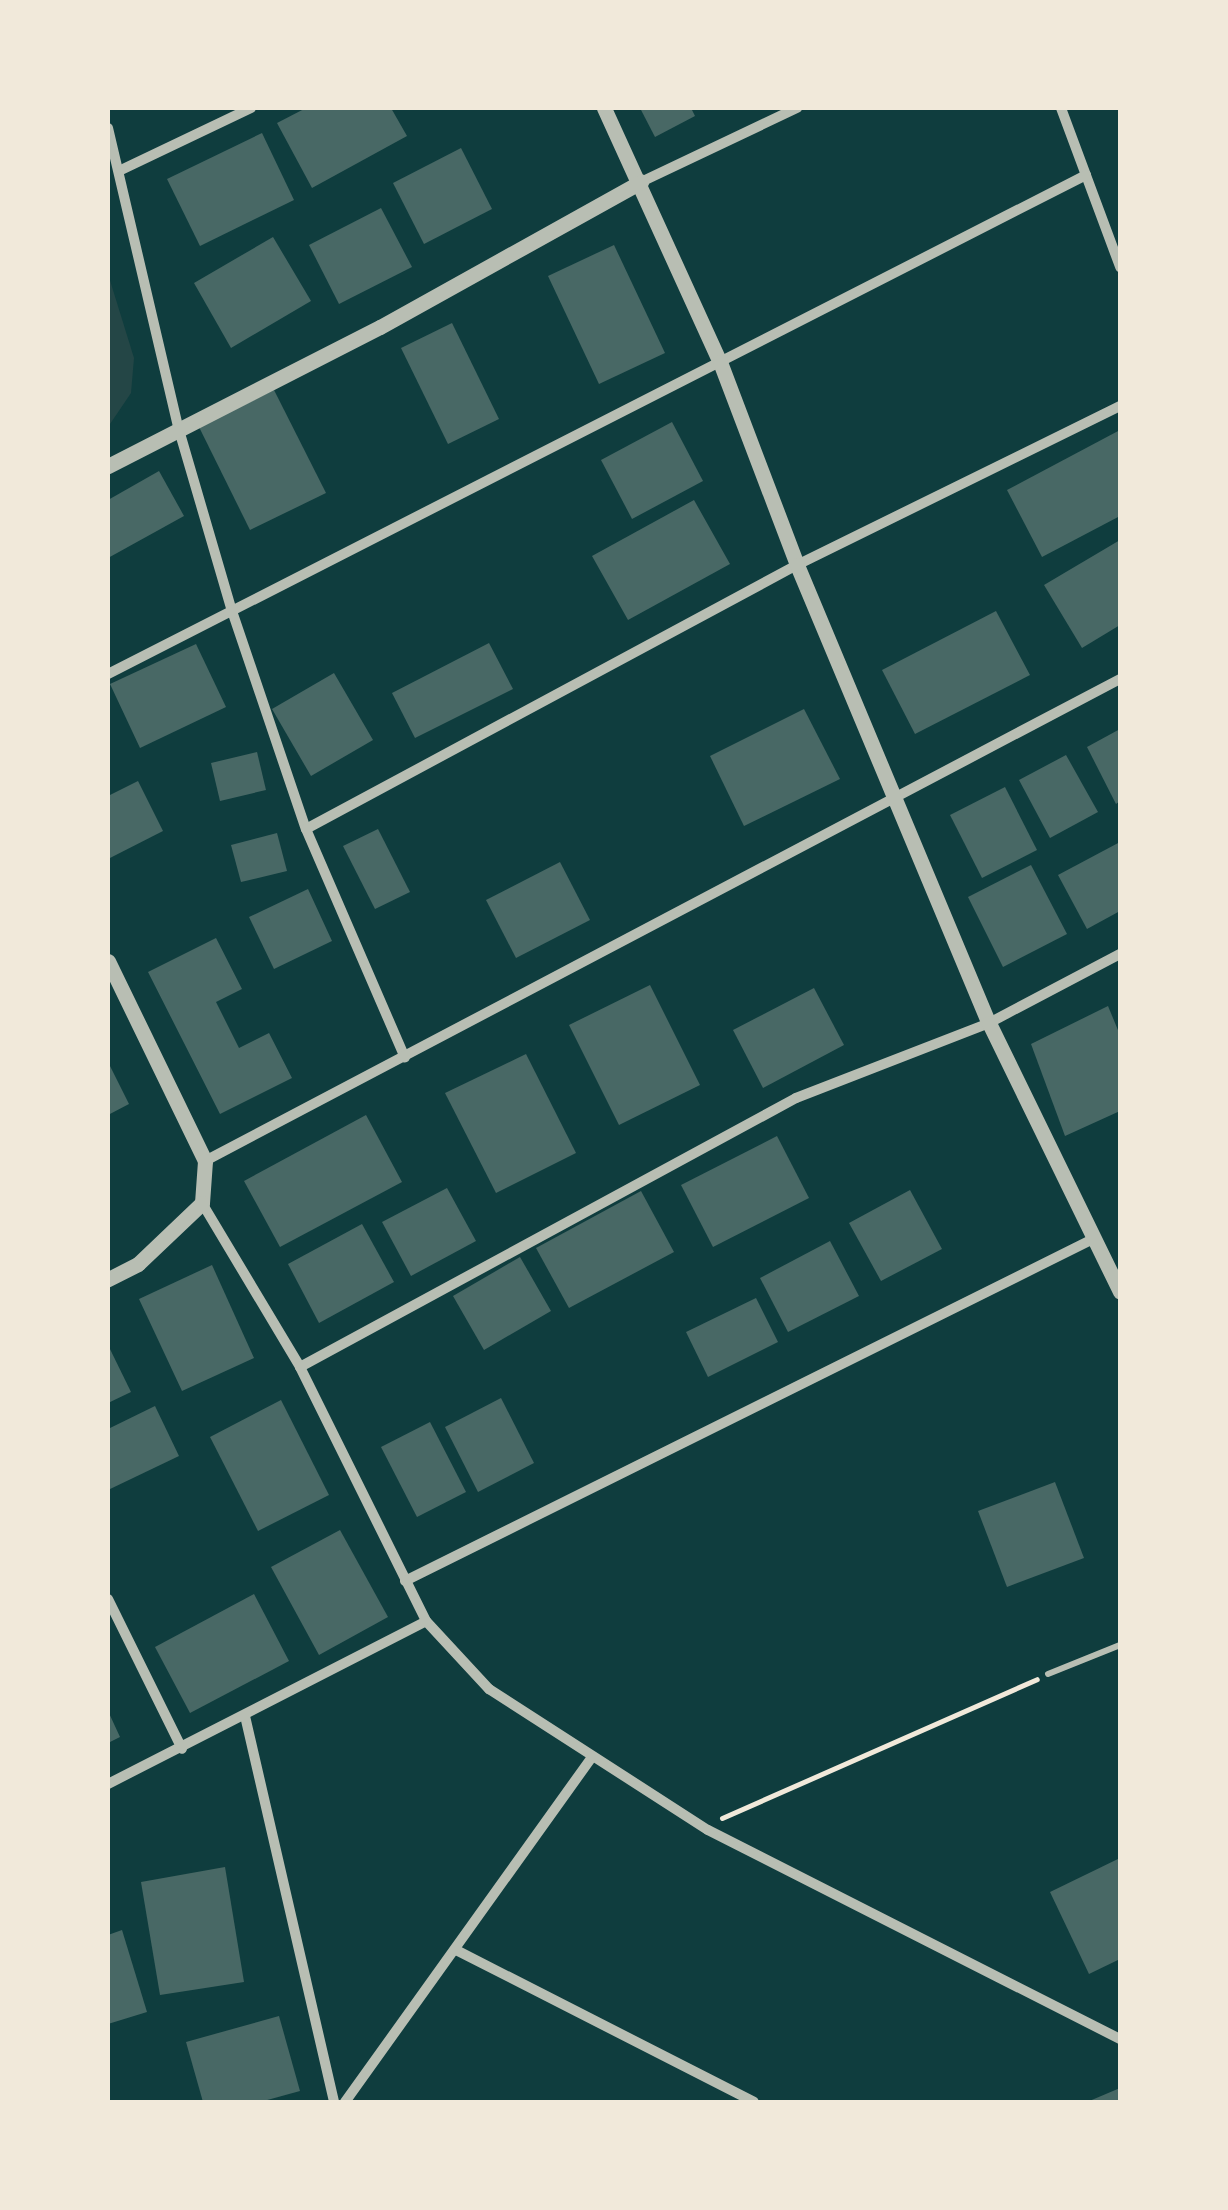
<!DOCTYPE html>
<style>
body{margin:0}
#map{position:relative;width:1228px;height:2210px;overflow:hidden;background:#0f3d3e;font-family:"Exo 2",sans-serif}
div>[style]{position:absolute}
.green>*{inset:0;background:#244646}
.building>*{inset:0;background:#486865}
.path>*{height:5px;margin:-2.5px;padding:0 2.5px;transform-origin:2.5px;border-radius:2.5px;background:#f1e9da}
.service>*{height:6px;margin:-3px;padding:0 3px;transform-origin:3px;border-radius:3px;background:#b8beb3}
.minor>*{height:10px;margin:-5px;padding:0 5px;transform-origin:5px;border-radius:5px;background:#b8beb3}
.tertiary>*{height:15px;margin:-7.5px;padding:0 7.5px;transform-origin:7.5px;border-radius:7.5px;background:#b8beb3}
span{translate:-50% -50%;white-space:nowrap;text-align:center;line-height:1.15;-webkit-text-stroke:10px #f1e9da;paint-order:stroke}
.frame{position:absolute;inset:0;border:110px solid #f1e9da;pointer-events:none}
</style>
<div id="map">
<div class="green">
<i style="clip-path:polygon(108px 274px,134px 358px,131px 393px,108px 427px)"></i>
</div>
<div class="building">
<i style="clip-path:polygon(306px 108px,391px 108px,407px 136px,312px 188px,277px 123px)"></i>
<i style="clip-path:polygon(640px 108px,691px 108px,695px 116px,655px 137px)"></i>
<i style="clip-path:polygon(262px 133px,294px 200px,200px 246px,167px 179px)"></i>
<i style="clip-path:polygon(461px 148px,492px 209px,424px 244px,393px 183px)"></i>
<i style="clip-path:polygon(381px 208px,412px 267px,339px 304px,309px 245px)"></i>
<i style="clip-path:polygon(273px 237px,311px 301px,231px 348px,194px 283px)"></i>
<i style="clip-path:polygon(614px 245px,665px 353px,599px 384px,548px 276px)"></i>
<i style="clip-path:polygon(452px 323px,499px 419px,448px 444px,401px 348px)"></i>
<i style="clip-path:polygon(274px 390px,326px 493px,250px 530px,199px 427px)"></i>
<i style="clip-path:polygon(672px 422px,703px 481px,632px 519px,601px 460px)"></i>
<i style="clip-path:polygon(1120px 430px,1120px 516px,1042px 557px,1007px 490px)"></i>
<i style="clip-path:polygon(159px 471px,184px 516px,108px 558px,108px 500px)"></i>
<i style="clip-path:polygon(694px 500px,730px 564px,628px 620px,592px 556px)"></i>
<i style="clip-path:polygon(1120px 540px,1120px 625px,1082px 648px,1044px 585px)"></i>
<i style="clip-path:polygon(996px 611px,1030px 675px,915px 734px,882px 670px)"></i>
<i style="clip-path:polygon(489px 643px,513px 689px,415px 738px,392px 693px)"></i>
<i style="clip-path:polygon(196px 644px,226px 707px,140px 748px,110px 684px)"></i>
<i style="clip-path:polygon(334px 673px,373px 740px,311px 776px,272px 709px)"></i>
<i style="clip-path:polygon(804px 709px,840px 779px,744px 826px,710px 756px)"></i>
<i style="clip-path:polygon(1120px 729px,1120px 801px,1116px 804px,1087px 747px)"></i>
<i style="clip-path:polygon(257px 752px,266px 790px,220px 801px,211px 763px)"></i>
<i style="clip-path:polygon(1066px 755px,1098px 812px,1050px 838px,1019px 780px)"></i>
<i style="clip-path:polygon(138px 781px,163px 831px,108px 859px,108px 796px)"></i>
<i style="clip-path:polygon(1005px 787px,1037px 850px,982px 878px,950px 815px)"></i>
<i style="clip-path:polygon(378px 829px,410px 892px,375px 909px,343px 846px)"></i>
<i style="clip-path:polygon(277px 833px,287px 871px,241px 882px,231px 845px)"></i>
<i style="clip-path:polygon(1120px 842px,1120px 911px,1087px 929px,1058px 875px)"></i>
<i style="clip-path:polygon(560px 862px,590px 920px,516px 958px,486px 900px)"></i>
<i style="clip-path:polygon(1031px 865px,1067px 934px,1003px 967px,968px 897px)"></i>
<i style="clip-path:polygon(308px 889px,332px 941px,274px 969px,249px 917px)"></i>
<i style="clip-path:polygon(216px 938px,242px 989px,216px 1002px,239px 1048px,269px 1033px,292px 1078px,220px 1114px,148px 972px)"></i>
<i style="clip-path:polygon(650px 985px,700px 1085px,619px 1125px,569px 1025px)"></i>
<i style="clip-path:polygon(814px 988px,844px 1045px,763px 1088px,733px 1030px)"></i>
<i style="clip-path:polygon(1108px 1006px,1120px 1035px,1120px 1111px,1065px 1136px,1031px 1044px)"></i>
<i style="clip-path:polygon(526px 1054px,576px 1153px,496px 1193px,445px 1093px)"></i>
<i style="clip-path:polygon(108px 1062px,129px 1104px,108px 1115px)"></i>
<i style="clip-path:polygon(366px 1115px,402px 1182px,280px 1247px,244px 1181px)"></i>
<i style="clip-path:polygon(777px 1136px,809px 1198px,713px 1247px,681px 1185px)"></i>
<i style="clip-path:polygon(447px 1188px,476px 1241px,411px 1276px,382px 1222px)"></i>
<i style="clip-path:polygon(910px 1190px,942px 1249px,881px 1281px,849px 1223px)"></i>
<i style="clip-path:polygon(641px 1191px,674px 1252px,569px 1308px,536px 1248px)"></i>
<i style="clip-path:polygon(362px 1224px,394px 1282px,319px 1323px,288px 1264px)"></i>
<i style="clip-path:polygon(830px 1241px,859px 1296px,788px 1332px,760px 1278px)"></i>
<i style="clip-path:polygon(520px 1257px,551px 1311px,484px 1350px,453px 1296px)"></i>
<i style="clip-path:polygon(212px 1265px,254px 1358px,182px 1391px,139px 1299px)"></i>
<i style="clip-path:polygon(756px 1298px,778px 1342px,708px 1377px,686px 1332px)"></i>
<i style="clip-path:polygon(108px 1345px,131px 1392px,108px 1403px)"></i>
<i style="clip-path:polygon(501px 1398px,534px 1463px,478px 1492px,445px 1427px)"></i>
<i style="clip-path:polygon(281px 1400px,329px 1495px,258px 1531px,210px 1437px)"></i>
<i style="clip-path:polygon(155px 1406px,179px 1456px,108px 1490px,108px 1429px)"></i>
<i style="clip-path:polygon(430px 1422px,466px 1492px,417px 1517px,381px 1447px)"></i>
<i style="clip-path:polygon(1055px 1482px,1084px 1558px,1007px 1587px,978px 1511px)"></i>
<i style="clip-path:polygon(340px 1530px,388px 1617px,319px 1655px,271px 1567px)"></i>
<i style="clip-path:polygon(254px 1594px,289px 1661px,190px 1713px,155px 1647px)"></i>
<i style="clip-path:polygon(108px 1711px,120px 1737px,108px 1743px)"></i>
<i style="clip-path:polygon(1120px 1858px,1120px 1959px,1089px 1974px,1050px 1892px)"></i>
<i style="clip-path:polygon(225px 1867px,244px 1982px,160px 1995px,141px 1882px)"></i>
<i style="clip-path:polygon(122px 1930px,147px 2012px,108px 2024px,108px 1935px)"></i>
<i style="clip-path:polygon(279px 2016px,300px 2091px,260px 2102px,203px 2102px,186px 2042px)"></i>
<i style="clip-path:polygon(1120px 2088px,1120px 2102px,1087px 2102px)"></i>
</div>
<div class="path">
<i style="left:722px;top:1818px;width:344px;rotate:-23.8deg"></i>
</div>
<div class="service">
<i style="left:1048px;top:1674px;width:78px;rotate:-21.9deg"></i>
</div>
<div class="minor">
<i style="left:1061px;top:108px;width:170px;rotate:69.6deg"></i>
<i style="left:108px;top:128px;width:310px;rotate:76.8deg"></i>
<i style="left:179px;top:430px;width:185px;rotate:73.7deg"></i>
<i style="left:231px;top:608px;width:233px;rotate:71.3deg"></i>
<i style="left:306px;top:829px;width:249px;rotate:66.6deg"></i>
<i style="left:121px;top:170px;width:144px;rotate:-25.5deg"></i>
<i style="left:641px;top:182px;width:173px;rotate:-25.4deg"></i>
<i style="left:108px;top:674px;width:1098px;rotate:-27.03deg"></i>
<i style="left:306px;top:829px;width:557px;rotate:-28.27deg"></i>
<i style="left:797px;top:565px;width:360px;rotate:-26.2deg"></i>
<i style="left:205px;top:1161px;width:1034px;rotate:-27.78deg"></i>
<i style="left:202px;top:1203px;width:191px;rotate:59.1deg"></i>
<i style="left:300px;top:1367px;width:284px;rotate:63.6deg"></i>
<i style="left:426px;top:1621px;width:93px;rotate:47.2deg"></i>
<i style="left:489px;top:1689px;width:260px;rotate:32.8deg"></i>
<i style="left:708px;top:1830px;width:462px;rotate:26.9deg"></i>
<i style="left:300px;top:1367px;width:564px;rotate:-28.47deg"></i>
<i style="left:796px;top:1098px;width:207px;rotate:-21.2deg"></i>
<i style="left:989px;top:1023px;width:148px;rotate:-27.8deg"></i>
<i style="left:405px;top:1581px;width:766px;rotate:-26.43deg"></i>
<i style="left:108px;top:1599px;width:167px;rotate:63.7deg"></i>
<i style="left:245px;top:1716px;width:396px;rotate:77deg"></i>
<i style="left:108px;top:1784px;width:357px;rotate:-27.1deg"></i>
<i style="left:458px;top:1951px;width:332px;rotate:27deg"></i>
<i style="left:345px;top:2102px;width:423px;rotate:-54.4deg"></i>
</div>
<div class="tertiary">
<i style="left:604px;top:108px;width:279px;rotate:65.5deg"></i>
<i style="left:720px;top:362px;width:217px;rotate:69.2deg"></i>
<i style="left:797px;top:565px;width:497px;rotate:67.3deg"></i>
<i style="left:989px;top:1023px;width:299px;rotate:64deg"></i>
<i style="left:108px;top:466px;width:305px;rotate:-27.1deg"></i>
<i style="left:380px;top:327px;width:299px;rotate:-29.1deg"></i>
<i style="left:108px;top:961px;width:222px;rotate:64.1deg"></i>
<i style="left:205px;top:1161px;width:42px;rotate:94.1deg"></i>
<i style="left:202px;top:1203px;width:88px;rotate:136.4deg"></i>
<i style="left:138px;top:1264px;width:34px;rotate:153deg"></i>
</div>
<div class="frame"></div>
</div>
